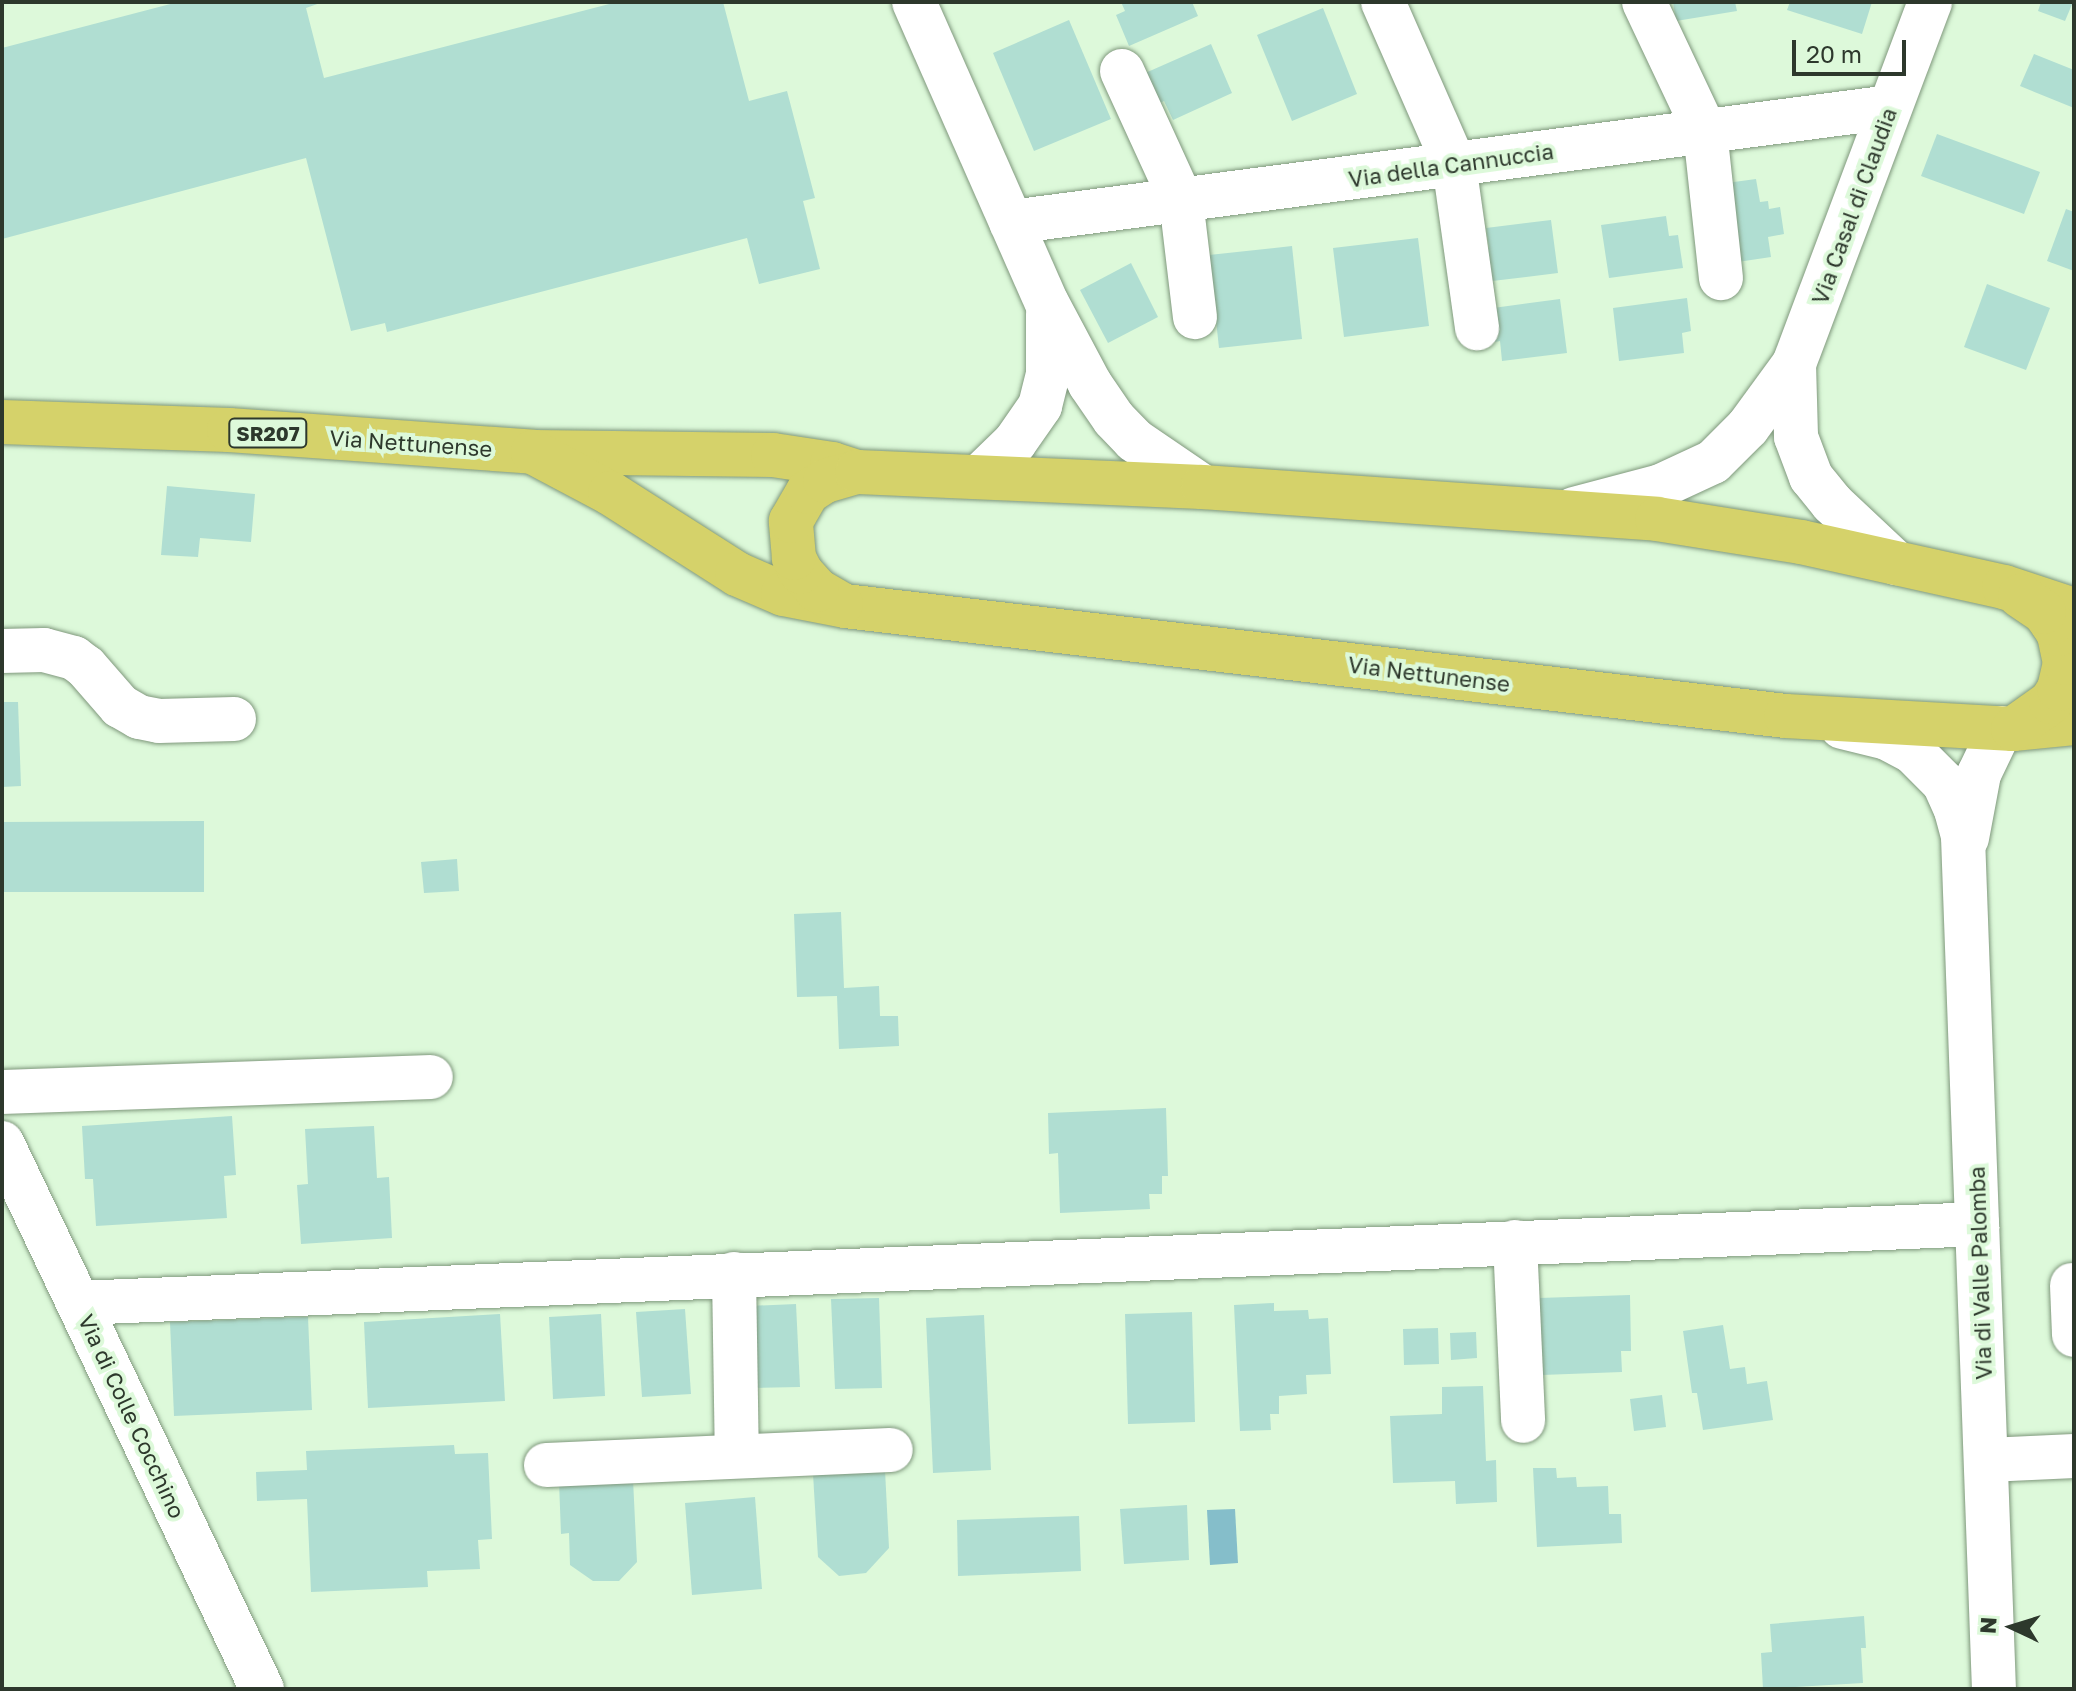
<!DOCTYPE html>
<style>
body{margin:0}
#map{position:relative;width:2076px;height:1691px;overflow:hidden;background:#ddf9da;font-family:"Golos Text",sans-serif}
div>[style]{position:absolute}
.water>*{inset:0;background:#85beca}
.building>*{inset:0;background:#b0ded2}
.roads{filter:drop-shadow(0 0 2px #7f987c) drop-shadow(0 0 2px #7f987c)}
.minor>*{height:44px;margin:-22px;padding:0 22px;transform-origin:22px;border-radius:22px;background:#fff}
.major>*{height:44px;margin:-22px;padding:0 22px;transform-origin:22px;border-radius:22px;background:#d5d26a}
span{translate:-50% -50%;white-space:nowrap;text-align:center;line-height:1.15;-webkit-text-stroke:8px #ddf9da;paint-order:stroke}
.shield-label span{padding:2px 6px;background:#ddf9da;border:2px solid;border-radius:6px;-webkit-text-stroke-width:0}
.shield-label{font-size:20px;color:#2d382c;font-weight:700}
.street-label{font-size:22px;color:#2d382c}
.frame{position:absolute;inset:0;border:4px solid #2d382c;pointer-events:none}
.north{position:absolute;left:1972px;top:1587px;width:80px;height:80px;-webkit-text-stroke:6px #ddf9da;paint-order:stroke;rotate:274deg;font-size:22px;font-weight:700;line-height:32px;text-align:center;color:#2d382c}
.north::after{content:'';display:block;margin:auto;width:28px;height:36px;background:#2d382c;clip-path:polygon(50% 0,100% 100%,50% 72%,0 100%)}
.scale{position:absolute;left:1792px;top:40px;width:114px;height:36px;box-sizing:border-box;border:4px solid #2d382c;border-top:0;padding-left:10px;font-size:24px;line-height:28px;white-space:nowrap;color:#2d382c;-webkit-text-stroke:6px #ddf9da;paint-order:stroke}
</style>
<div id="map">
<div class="water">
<i style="clip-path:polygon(1235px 1509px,1238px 1563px,1210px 1565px,1207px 1510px)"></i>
</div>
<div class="building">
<i style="clip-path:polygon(178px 2px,323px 2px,306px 8px,324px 78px,617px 2px,723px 2px,749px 101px,787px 91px,815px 198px,803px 201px,820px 269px,759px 284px,747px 238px,387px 332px,385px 323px,351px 331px,306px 158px,2px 239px,2px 48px)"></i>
<i style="clip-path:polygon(1121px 2px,1192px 2px,1198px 16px,1129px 46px,1116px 15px,1125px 11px)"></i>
<i style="clip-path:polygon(1673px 2px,1735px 2px,1737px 11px,1676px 21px)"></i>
<i style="clip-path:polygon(1790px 2px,1872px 2px,1862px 34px,1787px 10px)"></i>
<i style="clip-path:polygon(2041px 2px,2073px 2px,2065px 21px,2038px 11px)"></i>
<i style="clip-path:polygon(1323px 8px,1357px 94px,1292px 121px,1257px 35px)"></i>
<i style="clip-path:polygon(1069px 20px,1111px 119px,1034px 151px,993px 53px)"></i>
<i style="clip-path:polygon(1211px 44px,1232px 93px,1173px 120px,1164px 101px,1156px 105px,1143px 74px)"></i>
<i style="clip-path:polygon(2034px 54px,2074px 70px,2074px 108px,2020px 86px)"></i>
<i style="clip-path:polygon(1937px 134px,2040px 172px,2024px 214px,1921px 176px)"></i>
<i style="clip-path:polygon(1756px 179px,1760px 202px,1768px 201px,1769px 209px,1780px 207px,1784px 234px,1768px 237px,1771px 257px,1731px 263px,1719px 184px)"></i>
<i style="clip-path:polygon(2066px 209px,2074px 212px,2074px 271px,2047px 261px)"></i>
<i style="clip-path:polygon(1666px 216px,1669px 236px,1678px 235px,1683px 268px,1609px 278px,1601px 225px)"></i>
<i style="clip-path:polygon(1551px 220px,1558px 273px,1484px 282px,1479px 249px,1489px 248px,1486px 228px)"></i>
<i style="clip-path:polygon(1418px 238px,1429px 326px,1344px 337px,1333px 248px)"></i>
<i style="clip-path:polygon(1292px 246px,1302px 339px,1219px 348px,1209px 255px)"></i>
<i style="clip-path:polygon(1131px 263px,1158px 317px,1108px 343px,1080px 290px)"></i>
<i style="clip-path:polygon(1987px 284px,2050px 308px,2026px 370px,1964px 347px)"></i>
<i style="clip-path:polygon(1687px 298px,1691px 331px,1682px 333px,1684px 353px,1619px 361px,1613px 308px)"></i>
<i style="clip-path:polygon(1560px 299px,1567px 353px,1502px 361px,1500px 341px,1490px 343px,1486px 309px)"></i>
<i style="clip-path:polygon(167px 486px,255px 494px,251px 542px,200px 538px,198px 557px,161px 555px)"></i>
<i style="clip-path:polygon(2px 702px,18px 702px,21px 786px,2px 787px)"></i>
<i style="clip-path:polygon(204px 821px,204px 892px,2px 892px,2px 822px)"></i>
<i style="clip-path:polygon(457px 859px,459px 891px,424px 893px,421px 862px)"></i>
<i style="clip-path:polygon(841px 912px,844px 988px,879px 986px,880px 1016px,898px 1016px,899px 1046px,839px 1049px,837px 996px,797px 997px,794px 914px)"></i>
<i style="clip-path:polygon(1166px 1108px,1168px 1176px,1162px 1176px,1162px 1194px,1149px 1194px,1150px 1209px,1060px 1213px,1058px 1153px,1049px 1154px,1048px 1113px)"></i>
<i style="clip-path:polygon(232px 1116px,236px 1175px,224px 1176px,227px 1218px,96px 1226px,93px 1179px,85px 1179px,82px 1126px)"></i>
<i style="clip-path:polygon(374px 1126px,377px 1178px,389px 1177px,392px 1238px,301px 1244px,297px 1185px,308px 1184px,305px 1129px)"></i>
<i style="clip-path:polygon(1630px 1295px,1631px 1351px,1621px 1351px,1622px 1372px,1542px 1375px,1539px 1298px)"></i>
<i style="clip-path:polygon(879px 1298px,882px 1388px,835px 1389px,831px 1299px)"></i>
<i style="clip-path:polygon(1274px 1303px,1274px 1311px,1308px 1310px,1309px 1319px,1328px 1318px,1331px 1374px,1306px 1375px,1307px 1394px,1279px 1396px,1279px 1414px,1270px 1414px,1271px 1430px,1240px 1431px,1234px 1305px)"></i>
<i style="clip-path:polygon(796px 1304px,800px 1387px,751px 1388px,748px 1306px)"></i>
<i style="clip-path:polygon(685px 1309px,691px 1394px,642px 1397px,636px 1312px)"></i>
<i style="clip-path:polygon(1192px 1312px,1195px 1422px,1128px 1424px,1125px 1314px)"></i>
<i style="clip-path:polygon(500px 1314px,505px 1401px,368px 1408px,364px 1322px)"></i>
<i style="clip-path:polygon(601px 1314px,605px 1396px,553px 1399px,549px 1317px)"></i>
<i style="clip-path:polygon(984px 1315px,991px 1470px,933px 1473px,926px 1318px)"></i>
<i style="clip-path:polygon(308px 1317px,312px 1410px,174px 1416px,170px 1322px)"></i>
<i style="clip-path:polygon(1723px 1325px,1730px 1369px,1745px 1367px,1747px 1384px,1767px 1381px,1773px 1420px,1703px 1430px,1697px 1393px,1692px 1393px,1683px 1331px)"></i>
<i style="clip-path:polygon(1438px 1328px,1439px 1364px,1404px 1365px,1403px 1329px)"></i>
<i style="clip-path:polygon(1476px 1332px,1477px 1358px,1451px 1360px,1450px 1333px)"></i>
<i style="clip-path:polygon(1483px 1386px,1486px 1461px,1496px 1460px,1497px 1502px,1456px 1504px,1455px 1481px,1393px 1483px,1390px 1416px,1442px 1414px,1442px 1387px)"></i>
<i style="clip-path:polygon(1662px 1395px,1666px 1427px,1634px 1431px,1630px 1399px)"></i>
<i style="clip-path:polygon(454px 1445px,455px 1454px,488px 1453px,492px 1539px,478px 1540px,480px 1569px,427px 1571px,428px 1587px,311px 1592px,307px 1499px,257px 1501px,256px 1472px,307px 1470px,306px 1451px)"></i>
<i style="clip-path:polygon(1533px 1468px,1556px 1468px,1557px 1478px,1576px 1477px,1577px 1487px,1608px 1486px,1609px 1514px,1621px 1514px,1622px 1543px,1537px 1547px)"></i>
<i style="clip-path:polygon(885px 1470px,889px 1548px,866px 1573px,839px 1576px,818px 1557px,813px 1474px)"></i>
<i style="clip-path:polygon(633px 1479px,637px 1562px,619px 1581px,593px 1581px,570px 1565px,569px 1533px,561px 1534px,559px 1482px)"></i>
<i style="clip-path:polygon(755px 1497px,762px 1589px,692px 1595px,685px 1503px)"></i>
<i style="clip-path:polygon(1187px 1505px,1189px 1560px,1124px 1564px,1120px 1509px)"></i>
<i style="clip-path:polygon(1079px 1516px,1081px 1571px,958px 1576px,957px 1520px)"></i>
<i style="clip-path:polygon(1864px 1616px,1866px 1648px,1861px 1648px,1863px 1683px,1763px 1689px,1761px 1653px,1772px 1652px,1770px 1624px)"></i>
</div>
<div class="roads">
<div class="minor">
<i style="left:914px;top:2px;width:329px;rotate:66.2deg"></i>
<i style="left:1047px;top:303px;width:92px;rotate:62deg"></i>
<i style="left:1090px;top:384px;width:42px;rotate:55.6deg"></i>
<i style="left:1114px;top:419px;width:29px;rotate:46deg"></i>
<i style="left:1134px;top:440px;width:83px;rotate:34.3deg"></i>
<i style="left:1383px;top:2px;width:177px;rotate:66.3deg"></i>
<i style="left:1454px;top:164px;width:166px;rotate:82deg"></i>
<i style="left:1644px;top:2px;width:143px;rotate:64.7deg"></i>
<i style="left:1705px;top:131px;width:148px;rotate:83.8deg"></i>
<i style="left:1122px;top:71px;width:142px;rotate:65.4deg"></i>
<i style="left:1181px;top:200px;width:118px;rotate:83.2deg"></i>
<i style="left:1011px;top:222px;width:886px;rotate:-7.45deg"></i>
<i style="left:1794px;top:364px;width:73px;rotate:88.4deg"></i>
<i style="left:1796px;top:437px;width:43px;rotate:69.4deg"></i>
<i style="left:1811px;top:477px;width:33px;rotate:51deg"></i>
<i style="left:1832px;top:503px;width:88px;rotate:43.2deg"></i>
<i style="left:981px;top:475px;width:47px;rotate:-44.1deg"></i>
<i style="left:1015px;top:442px;width:44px;rotate:-55.2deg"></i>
<i style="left:1040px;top:406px;width:32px;rotate:-76deg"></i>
<i style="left:1048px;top:375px;width:61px;rotate:-90deg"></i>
<i style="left:1574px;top:509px;width:90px;rotate:-14.8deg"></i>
<i style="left:1661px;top:486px;width:57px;rotate:-24.8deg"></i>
<i style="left:1713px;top:462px;width:49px;rotate:-45deg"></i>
<i style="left:1748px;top:427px;width:78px;rotate:-53.9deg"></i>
<i style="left:1794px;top:364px;width:387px;rotate:-69.4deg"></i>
<i style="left:2px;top:651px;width:42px;rotate:-1.4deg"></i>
<i style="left:44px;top:650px;width:31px;rotate:15deg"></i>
<i style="left:74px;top:658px;width:15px;rotate:37deg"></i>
<i style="left:86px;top:667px;width:52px;rotate:48.9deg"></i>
<i style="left:120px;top:706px;width:22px;rotate:30deg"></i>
<i style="left:139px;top:717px;width:20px;rotate:11deg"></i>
<i style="left:159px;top:721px;width:75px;rotate:-1.5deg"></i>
<i style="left:1842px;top:727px;width:46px;rotate:13.7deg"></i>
<i style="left:1887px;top:738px;width:30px;rotate:28deg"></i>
<i style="left:1913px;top:752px;width:44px;rotate:45deg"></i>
<i style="left:1944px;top:783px;width:30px;rotate:66deg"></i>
<i style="left:1956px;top:810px;width:28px;rotate:75deg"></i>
<i style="left:1963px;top:837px;width:853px;rotate:87.92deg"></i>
<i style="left:1967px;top:838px;width:65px;rotate:-79.4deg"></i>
<i style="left:1979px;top:774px;width:51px;rotate:-64.4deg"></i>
<i style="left:2px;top:1092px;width:429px;rotate:-2deg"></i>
<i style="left:2px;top:1143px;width:605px;rotate:64.54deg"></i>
<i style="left:1515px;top:1242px;width:179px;rotate:87.4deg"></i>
<i style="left:734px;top:1274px;width:182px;rotate:89.1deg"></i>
<i style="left:2072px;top:1285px;width:50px;rotate:87.7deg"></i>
<i style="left:79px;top:1303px;width:1900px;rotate:-2.38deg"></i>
<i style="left:1988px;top:1460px;width:86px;rotate:-2.7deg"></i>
<i style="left:546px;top:1465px;width:345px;rotate:-2.5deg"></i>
</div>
<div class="major">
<i style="left:2px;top:422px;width:227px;rotate:2deg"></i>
<i style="left:229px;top:430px;width:305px;rotate:4.1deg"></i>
<i style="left:533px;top:452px;width:240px;rotate:0.7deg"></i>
<i style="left:773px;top:455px;width:60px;rotate:8.7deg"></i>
<i style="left:832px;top:464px;width:26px;rotate:18deg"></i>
<i style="left:533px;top:452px;width:87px;rotate:28deg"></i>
<i style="left:610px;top:493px;width:151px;rotate:32.5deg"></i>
<i style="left:737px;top:574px;width:50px;rotate:23.5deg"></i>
<i style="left:783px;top:594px;width:63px;rotate:11deg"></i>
<i style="left:845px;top:606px;width:947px;rotate:6.67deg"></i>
<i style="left:1786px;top:716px;width:227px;rotate:3.3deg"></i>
<i style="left:2013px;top:729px;width:61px;rotate:-5.6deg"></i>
<i style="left:841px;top:604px;width:28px;rotate:-150deg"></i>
<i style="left:817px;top:590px;width:24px;rotate:-132deg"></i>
<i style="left:801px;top:572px;width:16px;rotate:-117deg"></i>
<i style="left:794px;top:558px;width:37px;rotate:-95deg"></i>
<i style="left:791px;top:521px;width:34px;rotate:-60deg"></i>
<i style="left:808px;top:492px;width:20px;rotate:-33deg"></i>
<i style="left:825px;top:481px;width:33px;rotate:-16deg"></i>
<i style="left:857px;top:472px;width:346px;rotate:2.5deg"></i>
<i style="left:1203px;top:487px;width:455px;rotate:4deg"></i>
<i style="left:1657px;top:519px;width:146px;rotate:9.1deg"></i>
<i style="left:1801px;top:542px;width:208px;rotate:12.5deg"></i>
<i style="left:2004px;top:587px;width:74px;rotate:18.2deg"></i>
<i style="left:2013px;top:729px;width:47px;rotate:-35.4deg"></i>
<i style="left:2051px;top:702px;width:15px;rotate:-58deg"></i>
<i style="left:2059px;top:689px;width:27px;rotate:-77deg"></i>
<i style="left:2065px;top:663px;width:30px;rotate:-102deg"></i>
<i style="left:2059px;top:634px;width:13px;rotate:-122deg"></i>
<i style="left:2052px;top:623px;width:14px;rotate:-126deg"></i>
<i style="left:2044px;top:612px;width:29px;rotate:-146deg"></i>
</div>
</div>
<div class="shield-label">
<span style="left:268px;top:433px">SR207</span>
</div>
<div class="street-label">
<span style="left:1451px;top:165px;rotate:-8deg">Via della Cannuccia</span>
<span style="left:1854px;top:206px;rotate:-70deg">Via Casal di Claudia</span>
<span style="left:411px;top:443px;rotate:4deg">Via Nettunense</span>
<span style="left:1429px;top:674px;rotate:7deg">Via Nettunense</span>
<span style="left:1980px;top:1273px;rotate:-92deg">Via di Valle Palomba</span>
<span style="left:132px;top:1416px;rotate:65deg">Via di Colle Cocchino</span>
</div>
<div class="frame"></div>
<div class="north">N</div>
<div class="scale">20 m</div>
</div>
